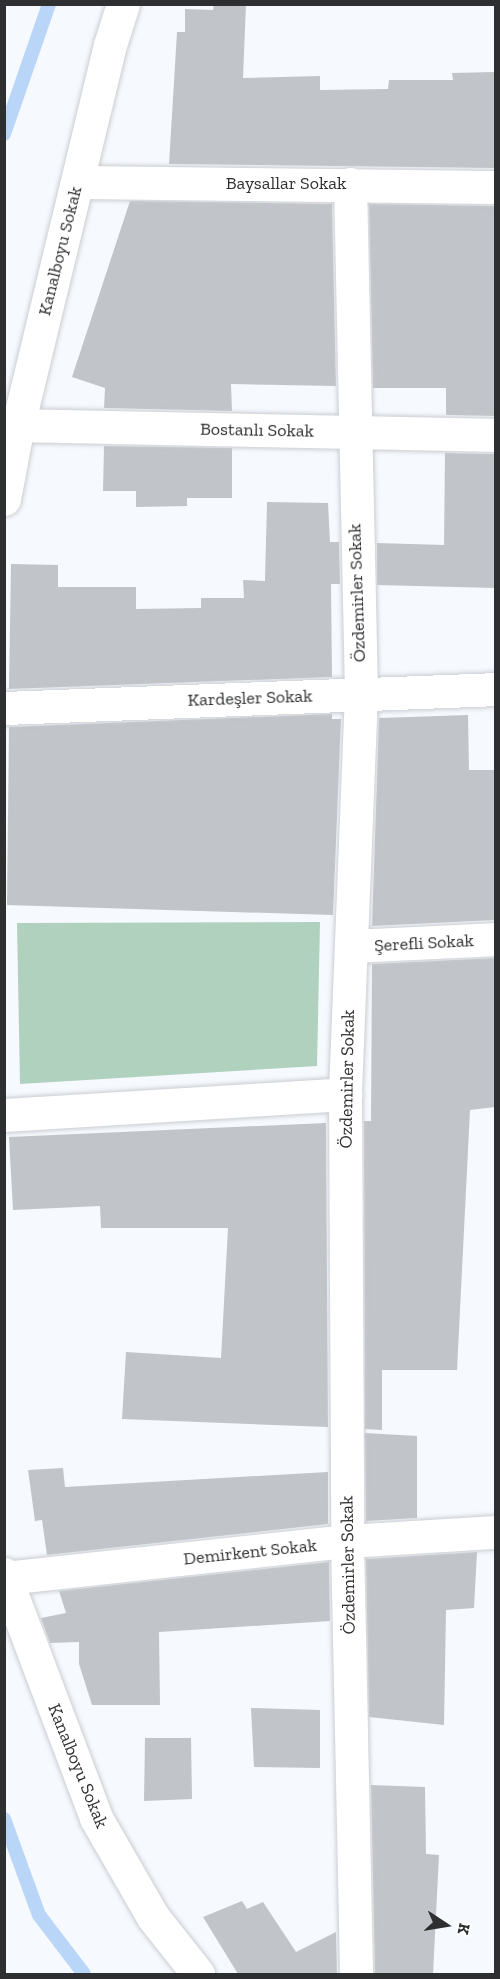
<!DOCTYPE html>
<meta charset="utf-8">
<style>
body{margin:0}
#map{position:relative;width:500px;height:1979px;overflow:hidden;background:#f6f9fe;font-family:"Zilla Slab",serif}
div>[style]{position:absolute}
.green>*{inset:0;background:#afd1be}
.stream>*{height:14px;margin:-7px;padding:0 7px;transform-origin:7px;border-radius:7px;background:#b9d5f8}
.building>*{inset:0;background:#c1c4c8}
.roads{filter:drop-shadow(0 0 2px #cacdd2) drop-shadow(0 0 2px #cacdd2)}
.street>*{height:33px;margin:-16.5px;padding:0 16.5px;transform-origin:16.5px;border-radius:16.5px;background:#fff}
span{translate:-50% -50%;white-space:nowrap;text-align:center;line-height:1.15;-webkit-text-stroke:4.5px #fff;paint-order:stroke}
.street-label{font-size:18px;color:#2e2f31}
.frame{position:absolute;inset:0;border:6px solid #2e2f31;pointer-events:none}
.north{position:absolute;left:416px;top:1895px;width:60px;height:60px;-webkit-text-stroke:4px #fff;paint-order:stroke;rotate:102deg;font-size:16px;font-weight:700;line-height:24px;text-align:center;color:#2e2f31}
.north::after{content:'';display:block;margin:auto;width:21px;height:27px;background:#2e2f31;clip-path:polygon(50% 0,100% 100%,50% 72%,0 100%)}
</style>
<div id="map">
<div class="green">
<i style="clip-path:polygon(320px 922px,317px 1066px,20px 1084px,17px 923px)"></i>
</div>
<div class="stream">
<i style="left:4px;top:134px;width:138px;rotate:-70.9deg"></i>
<i style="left:4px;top:1819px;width:102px;rotate:70deg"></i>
<i style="left:39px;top:1915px;width:74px;rotate:52.7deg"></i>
</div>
<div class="building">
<i style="clip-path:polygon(214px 4px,246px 4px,243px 78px,320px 76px,320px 90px,388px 89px,389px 80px,453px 80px,452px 73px,495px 72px,495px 168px,169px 164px,177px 32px,185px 32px,185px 9px,213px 10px)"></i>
<i style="clip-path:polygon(130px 201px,332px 204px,336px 386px,231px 384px,232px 411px,104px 408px,105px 388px,72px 377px)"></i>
<i style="clip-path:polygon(369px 204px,495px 206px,495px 416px,446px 415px,446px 388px,373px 388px)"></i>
<i style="clip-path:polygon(104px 446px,232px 448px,232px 498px,187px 498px,187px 506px,136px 507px,136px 491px,103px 491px)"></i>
<i style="clip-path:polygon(445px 453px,495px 454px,495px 588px,377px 585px,377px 543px,444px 545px)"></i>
<i style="clip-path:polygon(267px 502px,328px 503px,330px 542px,339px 542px,340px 584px,331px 584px,332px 677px,9px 689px,11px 564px,58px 565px,58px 587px,136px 587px,136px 609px,201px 608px,201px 598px,244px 598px,243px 580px,265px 581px)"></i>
<i style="clip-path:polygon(332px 714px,332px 719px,341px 719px,333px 915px,7px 905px,9px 727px)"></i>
<i style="clip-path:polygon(468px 715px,469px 770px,495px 770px,495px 920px,372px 926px,379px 718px)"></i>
<i style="clip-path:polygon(495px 958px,495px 1107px,470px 1110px,457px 1370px,382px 1370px,382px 1430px,365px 1429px,364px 1121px,371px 1121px,372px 964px)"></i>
<i style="clip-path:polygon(326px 1123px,328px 1427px,122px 1419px,126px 1352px,221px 1358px,228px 1228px,101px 1228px,100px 1206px,13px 1210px,9px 1137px)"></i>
<i style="clip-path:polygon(365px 1433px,417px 1436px,417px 1518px,366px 1521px)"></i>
<i style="clip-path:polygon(63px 1468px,65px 1487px,328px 1472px,328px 1524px,47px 1555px,42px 1520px,35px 1521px,28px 1470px)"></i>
<i style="clip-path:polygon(477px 1552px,474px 1608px,446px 1610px,444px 1725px,369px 1717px,366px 1559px)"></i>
<i style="clip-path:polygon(329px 1562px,330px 1621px,159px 1632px,160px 1705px,92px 1705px,79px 1664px,79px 1642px,50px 1643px,41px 1618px,66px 1613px,59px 1591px)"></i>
<i style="clip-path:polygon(251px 1708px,320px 1710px,320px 1768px,254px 1767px)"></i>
<i style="clip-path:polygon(145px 1738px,191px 1738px,192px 1799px,144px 1801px)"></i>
<i style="clip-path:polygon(371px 1785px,425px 1787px,426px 1854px,439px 1855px,433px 1974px,375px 1974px)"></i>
<i style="clip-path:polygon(242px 1901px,247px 1909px,263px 1902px,296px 1952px,336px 1932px,337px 1974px,238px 1974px,203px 1917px)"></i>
</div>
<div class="roads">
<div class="street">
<i style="left:77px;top:182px;width:419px;rotate:0.7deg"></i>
<i style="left:350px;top:184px;width:509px;rotate:88.76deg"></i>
<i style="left:361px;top:693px;width:401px;rotate:92.3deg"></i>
<i style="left:345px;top:1094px;width:447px;rotate:89.7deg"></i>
<i style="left:347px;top:1541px;width:433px;rotate:88.8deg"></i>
<i style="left:18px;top:425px;width:478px;rotate:1.2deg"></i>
<i style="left:4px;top:499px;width:75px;rotate:-79.3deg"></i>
<i style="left:18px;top:425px;width:391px;rotate:-76.4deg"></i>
<i style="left:110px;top:45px;width:43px;rotate:-72.4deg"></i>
<i style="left:4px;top:708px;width:492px;rotate:-2.2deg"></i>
<i style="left:352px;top:946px;width:144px;rotate:-2.8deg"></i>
<i style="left:4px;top:1115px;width:342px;rotate:-3.5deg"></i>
<i style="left:4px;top:1574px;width:261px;rotate:69.3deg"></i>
<i style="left:96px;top:1818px;width:114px;rotate:60.1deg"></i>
<i style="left:153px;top:1917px;width:73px;rotate:51.7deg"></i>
<i style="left:5px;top:1578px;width:344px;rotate:-6.2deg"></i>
<i style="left:347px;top:1541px;width:149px;rotate:-3.5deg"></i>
</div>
</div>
<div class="street-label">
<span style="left:286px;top:183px">Baysallar Sokak</span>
<span style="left:60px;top:251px;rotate:-76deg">Kanalboyu Sokak</span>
<span style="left:257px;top:430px;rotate:1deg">Bostanlı Sokak</span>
<span style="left:357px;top:593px;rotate:-92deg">Özdemirler Sokak</span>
<span style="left:250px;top:698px;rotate:-2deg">Kardeşler Sokak</span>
<span style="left:424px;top:943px;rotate:-3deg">Şerefli Sokak</span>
<span style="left:347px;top:1079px;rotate:-89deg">Özdemirler Sokak</span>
<span style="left:250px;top:1552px;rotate:-6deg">Demirkent Sokak</span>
<span style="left:348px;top:1565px;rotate:-91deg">Özdemirler Sokak</span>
<span style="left:78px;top:1766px;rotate:68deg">Kanalboyu Sokak</span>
</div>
<div class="frame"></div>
<div class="north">K</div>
</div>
